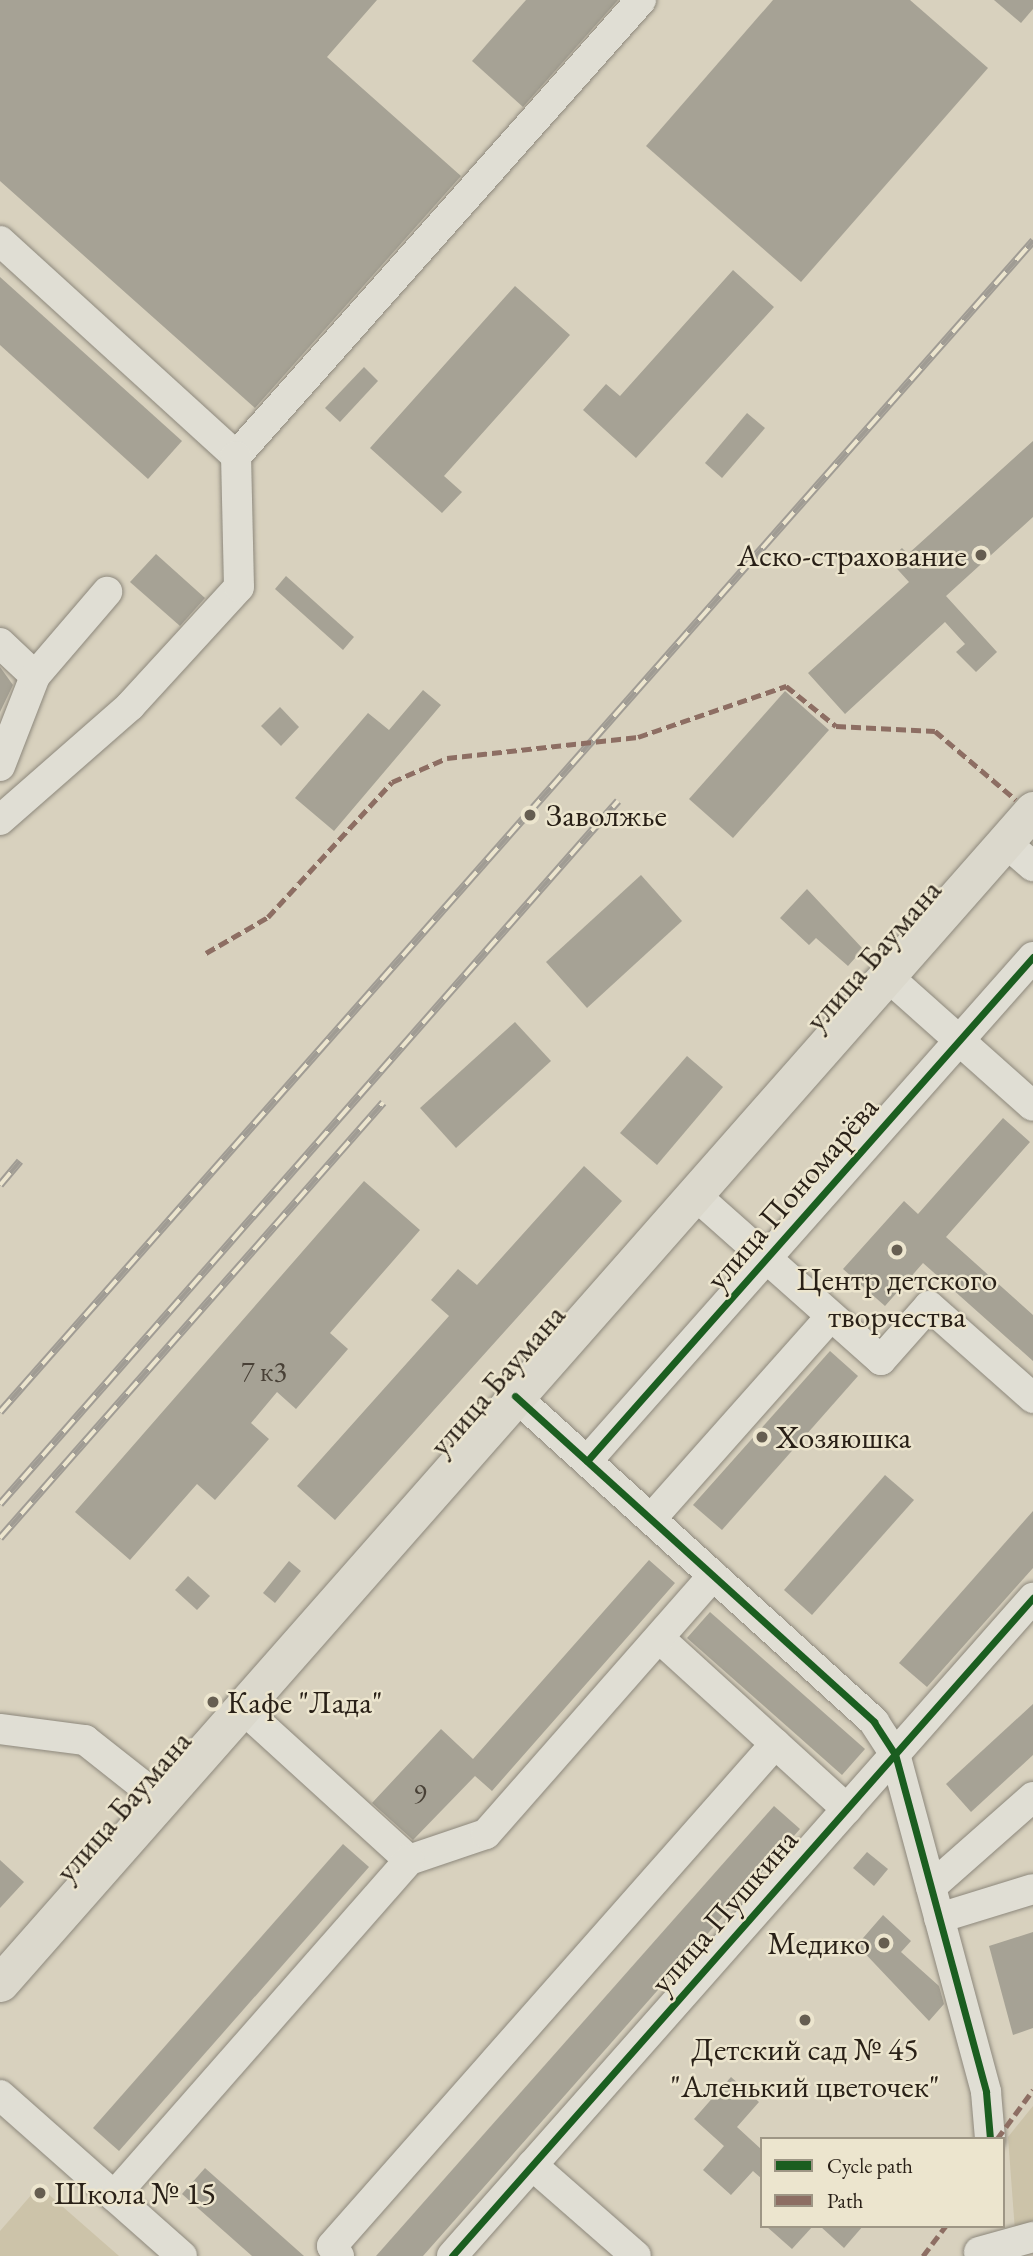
<!DOCTYPE html>
<meta charset="utf-8">
<style>
body{margin:0}
#map{position:relative;width:1033px;height:2256px;overflow:hidden;background:#d8d1be;font-family:"EB Garamond",serif}
div>[style]{position:absolute}
.green>*{inset:0;background:#ccc3a9}
.building>*{inset:0;background:#a6a295}
.roads{filter:drop-shadow(0 0 2px #8d887c) drop-shadow(0 0 2px #8d887c)}
.minor>*{height:30px;margin:-15px;padding:0 15px;transform-origin:15px;border-radius:15px;background:#e0ded4}
.major>*{height:37px;margin:-18.5px;padding:0 18.5px;transform-origin:18.5px;border-radius:18.5px;background:#dbd8cc}
.rail>*{height:8px;margin-top:-4px;transform-origin:0;background:repeating-linear-gradient(90deg,#ece5ce 0 16px,#a09c94 0 32px);box-sizing:border-box;border-block:2px solid #a09c94}
.quiet>*{height:5px;margin-top:-2.5px;transform-origin:0;background:repeating-linear-gradient(90deg,#8d6e63 0 10px,transparent 0 15px)}
.cycleway>*{height:7px;margin:-3.5px;padding:0 3.5px;transform-origin:3.5px;border-radius:3.5px;background:#1b5e20}
.dots>*{width:19px;height:19px;translate:-50% -50%;box-sizing:border-box;border:4px solid #ece5ce;border-radius:50%}
span{translate:-50% -50%;white-space:nowrap;text-align:center;line-height:1.15;-webkit-text-stroke:5px #ece5ce;paint-order:stroke}
.number-label{font-size:28px;color:#484036}
.number-label span{-webkit-text-stroke-width:0}
.poi-label{font-size:32px;color:#292017}
.right{translate:-100% -50%;text-align:right}
.left{translate:0 -50%;text-align:left}
.street-label{font-size:32px;color:#292017}
.legend{position:absolute;left:760px;top:2137px;width:245px;height:91px;box-sizing:border-box;background:#ece5ce;border:2px solid #9e9685;margin:0;padding:9px 12px;list-style:none;font-size:21px;color:#292017}
.legend li{display:flex;align-items:center;gap:14px;height:35px}
.legend b{width:35px;border:2px solid #9e9685}
</style>
<div id="map">
<div class="green">
<i style="clip-path:polygon(1033px 2106px,1033px 2226px,1015px 2231px,1008px 2137px)"></i>
<i style="clip-path:polygon(39px 2186px,119px 2256px,0 2256px,0 2231px)"></i>
</div>
<div class="building">
<i style="clip-path:polygon(0 0,377px 0,327px 57px,461px 176px,255px 408px,0 181px)"></i>
<i style="clip-path:polygon(526px 0,618px 0,523px 107px,472px 61px)"></i>
<i style="clip-path:polygon(773px 0,910px 0,988px 68px,801px 282px,646px 146px)"></i>
<i style="clip-path:polygon(994px 0,1033px 0,1033px 9px,1021px 23px)"></i>
<i style="clip-path:polygon(733px 270px,774px 307px,636px 458px,583px 410px,606px 384px,620px 396px)"></i>
<i style="clip-path:polygon(0 277px,182px 441px,148px 479px,0 345px)"></i>
<i style="clip-path:polygon(515px 286px,570px 335px,444px 476px,462px 492px,442px 513px,370px 448px)"></i>
<i style="clip-path:polygon(364px 367px,378px 381px,340px 422px,325px 408px)"></i>
<i style="clip-path:polygon(747px 413px,765px 428px,722px 478px,705px 463px)"></i>
<i style="clip-path:polygon(1033px 441px,1033px 517px,946px 596px,997px 652px,976px 672px,956px 652px,965px 644px,945px 622px,845px 714px,808px 673px,909px 582px,889px 560px,902px 548px,908px 554px)"></i>
<i style="clip-path:polygon(156px 554px,205px 598px,180px 626px,130px 582px)"></i>
<i style="clip-path:polygon(286px 576px,354px 637px,343px 650px,275px 589px)"></i>
<i style="clip-path:polygon(0 667px,13px 685px,0 712px)"></i>
<i style="clip-path:polygon(423px 690px,441px 705px,334px 831px,295px 798px,368px 713px,389px 730px)"></i>
<i style="clip-path:polygon(785px 691px,829px 730px,733px 838px,689px 799px)"></i>
<i style="clip-path:polygon(280px 707px,299px 727px,281px 746px,261px 726px)"></i>
<i style="clip-path:polygon(641px 875px,682px 921px,587px 1008px,546px 962px)"></i>
<i style="clip-path:polygon(807px 889px,863px 949px,848px 966px,816px 938px,809px 945px,780px 918px)"></i>
<i style="clip-path:polygon(515px 1022px,551px 1061px,456px 1148px,420px 1108px)"></i>
<i style="clip-path:polygon(687px 1056px,723px 1087px,657px 1165px,620px 1133px)"></i>
<i style="clip-path:polygon(1003px 1118px,1030px 1142px,946px 1237px,1033px 1315px,1033px 1361px,923px 1263px,885px 1306px,843px 1269px,904px 1201px,918px 1214px)"></i>
<i style="clip-path:polygon(584px 1166px,622px 1201px,335px 1520px,297px 1486px,449px 1316px,431px 1300px,458px 1269px,477px 1285px)"></i>
<i style="clip-path:polygon(364px 1181px,420px 1230px,330px 1333px,348px 1349px,296px 1409px,277px 1392px,251px 1423px,269px 1439px,215px 1500px,197px 1484px,130px 1560px,75px 1512px)"></i>
<i style="clip-path:polygon(830px 1351px,858px 1376px,722px 1530px,693px 1505px)"></i>
<i style="clip-path:polygon(885px 1475px,914px 1500px,812px 1615px,784px 1590px)"></i>
<i style="clip-path:polygon(1033px 1511px,1033px 1568px,927px 1687px,899px 1663px)"></i>
<i style="clip-path:polygon(649px 1560px,675px 1583px,492px 1791px,475px 1776px,413px 1840px,372px 1803px,441px 1729px,473px 1759px)"></i>
<i style="clip-path:polygon(289px 1561px,301px 1571px,275px 1603px,263px 1593px)"></i>
<i style="clip-path:polygon(188px 1576px,210px 1596px,197px 1610px,175px 1590px)"></i>
<i style="clip-path:polygon(710px 1612px,865px 1749px,842px 1775px,687px 1638px)"></i>
<i style="clip-path:polygon(1033px 1704px,1033px 1755px,971px 1812px,946px 1784px)"></i>
<i style="clip-path:polygon(774px 1806px,800px 1829px,672px 1974px,423px 2256px,376px 2256px)"></i>
<i style="clip-path:polygon(343px 1844px,369px 1867px,119px 2151px,93px 2128px)"></i>
<i style="clip-path:polygon(867px 1852px,888px 1869px,874px 1886px,853px 1868px)"></i>
<i style="clip-path:polygon(0 1860px,24px 1882px,0 1908px)"></i>
<i style="clip-path:polygon(883px 1915px,911px 1941px,901px 1952px,939px 1986px,944px 2004px,929px 2021px,857px 1945px)"></i>
<i style="clip-path:polygon(1033px 1932px,1033px 2028px,1013px 2035px,989px 1946px)"></i>
<i style="clip-path:polygon(731px 2077px,759px 2102px,737px 2127px,762px 2150px,762px 2179px,753px 2171px,731px 2195px,703px 2170px,724px 2146px,694px 2119px)"></i>
<i style="clip-path:polygon(205px 2168px,304px 2256px,252px 2256px,182px 2194px)"></i>
<i style="clip-path:polygon(766px 2226px,813px 2226px,792px 2249px)"></i>
<i style="clip-path:polygon(820px 2226px,863px 2226px,844px 2248px)"></i>
</div>
<div class="roads">
<div class="minor">
<i style="left:0;top:241px;width:319px;rotate:42.3deg"></i>
<i style="left:236px;top:456px;width:610px;rotate:-48.39deg"></i>
<i style="left:0;top:643px;width:48px;rotate:43.3deg"></i>
<i style="left:0;top:766px;width:97px;rotate:-68.7deg"></i>
<i style="left:35px;top:676px;width:111px;rotate:-49.4deg"></i>
<i style="left:0;top:820px;width:173px;rotate:-41.2deg"></i>
<i style="left:130px;top:706px;width:161px;rotate:-47.5deg"></i>
<i style="left:239px;top:587px;width:131px;rotate:-91.3deg"></i>
<i style="left:1005px;top:842px;width:37px;rotate:41deg"></i>
<i style="left:887px;top:976px;width:195px;rotate:41.7deg"></i>
<i style="left:694px;top:1194px;width:250px;rotate:41.6deg"></i>
<i style="left:881px;top:1360px;width:72px;rotate:-48.4deg"></i>
<i style="left:929px;top:1306px;width:139px;rotate:41.5deg"></i>
<i style="left:515px;top:1396px;width:485px;rotate:42.2deg"></i>
<i style="left:874px;top:1722px;width:38px;rotate:57deg"></i>
<i style="left:895px;top:1754px;width:350px;rotate:74.9deg"></i>
<i style="left:986px;top:2092px;width:47px;rotate:85.1deg"></i>
<i style="left:587px;top:1461px;width:673px;rotate:-48.49deg"></i>
<i style="left:651px;top:1519px;width:271px;rotate:-48.4deg"></i>
<i style="left:659px;top:1638px;width:254px;rotate:42.3deg"></i>
<i style="left:242px;top:1708px;width:226px;rotate:42.3deg"></i>
<i style="left:409px;top:1860px;width:81px;rotate:-18.7deg"></i>
<i style="left:486px;top:1834px;width:344px;rotate:-48.7deg"></i>
<i style="left:0;top:1729px;width:86px;rotate:7.4deg"></i>
<i style="left:85px;top:1740px;width:97px;rotate:38.3deg"></i>
<i style="left:931px;top:1887px;width:136px;rotate:-41.4deg"></i>
<i style="left:939px;top:1918px;width:98px;rotate:-17.1deg"></i>
<i style="left:0;top:2095px;width:243px;rotate:41.5deg"></i>
<i style="left:532px;top:2165px;width:138px;rotate:41.2deg"></i>
<i style="left:114px;top:2196px;width:447px;rotate:-48.7deg"></i>
<i style="left:979px;top:2252px;width:56px;rotate:-15.5deg"></i>
<i style="left:339px;top:2256px;width:12px;rotate:-125deg"></i>
<i style="left:332px;top:2246px;width:670px;rotate:-48.57deg"></i>
<i style="left:452px;top:2256px;width:878px;rotate:-48.56deg"></i>
</div>
<div class="major">
<i style="left:0;top:1983px;width:1563px;rotate:-48.63deg"></i>
</div>
</div>
<div class="rail">
<i style="left:0;top:1185px;width:31px;rotate:-50deg"></i>
<i style="left:0;top:1412px;width:1562px;rotate:-48.58deg"></i>
<i style="left:0;top:1504px;width:936px;rotate:-48.68deg"></i>
<i style="left:0;top:1538px;width:580px;rotate:-48.64deg"></i>
</div>
<div class="quiet">
<i style="left:206px;top:953px;width:72px;rotate:-30.1deg"></i>
<i style="left:268px;top:917px;width:183px;rotate:-47.4deg"></i>
<i style="left:392px;top:782px;width:60px;rotate:-23.6deg"></i>
<i style="left:447px;top:758px;width:192px;rotate:-6.3deg"></i>
<i style="left:638px;top:737px;width:157px;rotate:-19deg"></i>
<i style="left:786px;top:686px;width:64px;rotate:38.7deg"></i>
<i style="left:836px;top:726px;width:99px;rotate:2.9deg"></i>
<i style="left:935px;top:731px;width:106px;rotate:40.4deg"></i>
<i style="left:997px;top:2139px;width:61px;rotate:-53.7deg"></i>
<i style="left:923px;top:2256px;width:38px;rotate:-53deg"></i>
</div>
<div class="cycleway">
<i style="left:515px;top:1396px;width:485px;rotate:42.2deg"></i>
<i style="left:874px;top:1722px;width:38px;rotate:57deg"></i>
<i style="left:895px;top:1754px;width:350px;rotate:74.9deg"></i>
<i style="left:986px;top:2092px;width:47px;rotate:85.1deg"></i>
<i style="left:587px;top:1461px;width:673px;rotate:-48.49deg"></i>
<i style="left:452px;top:2256px;width:878px;rotate:-48.56deg"></i>
</div>
<div class="dots">
<i style="left:981px;top:555px;background:#665e51"></i>
<i style="left:530px;top:815px;background:#665e51"></i>
<i style="left:897px;top:1250px;background:#665e51"></i>
<i style="left:762px;top:1437px;background:#665e51"></i>
<i style="left:213px;top:1702px;background:#665e51"></i>
<i style="left:884px;top:1943px;background:#665e51"></i>
<i style="left:805px;top:2020px;background:#665e51"></i>
<i style="left:40px;top:2193px;background:#665e51"></i>
</div>
<div class="number-label">
<span style="left:264px;top:1371px">7 к3</span>
<span style="left:420px;top:1793px">9</span>
</div>
<div class="poi-label">
<span class="right" style="left:967px;top:555px">Аско-страхование</span>
<span class="left" style="left:546px;top:815px">Заволжье</span>
<span style="left:897px;top:1298px">Центр детского<br>творчества</span>
<span class="left" style="left:776px;top:1437px">Хозяюшка</span>
<span class="left" style="left:227px;top:1702px">Кафе "Лада"</span>
<span class="right" style="left:870px;top:1943px">Медико</span>
<span style="left:805px;top:2068px">Детский сад № 45<br>"Аленький цветочек"</span>
<span class="left" style="left:54px;top:2193px">Школа № 15</span>
</div>
<div class="street-label">
<span style="left:873px;top:955px;rotate:-49deg">улица Баумана</span>
<span style="left:792px;top:1193px;rotate:-49deg">улица Пономарёва</span>
<span style="left:497px;top:1380px;rotate:-49deg">улица Баумана</span>
<span style="left:123px;top:1806px;rotate:-49deg">улица Баумана</span>
<span style="left:724px;top:1911px;rotate:-49deg">улица Пушкина</span>
</div>
<ul class="legend">
<li><b style="height:9px;background:#1b5e20"></b>Cycle path</li>
<li><b style="height:9px;background:#8d6e63"></b>Path</li>
</ul>
</div>
